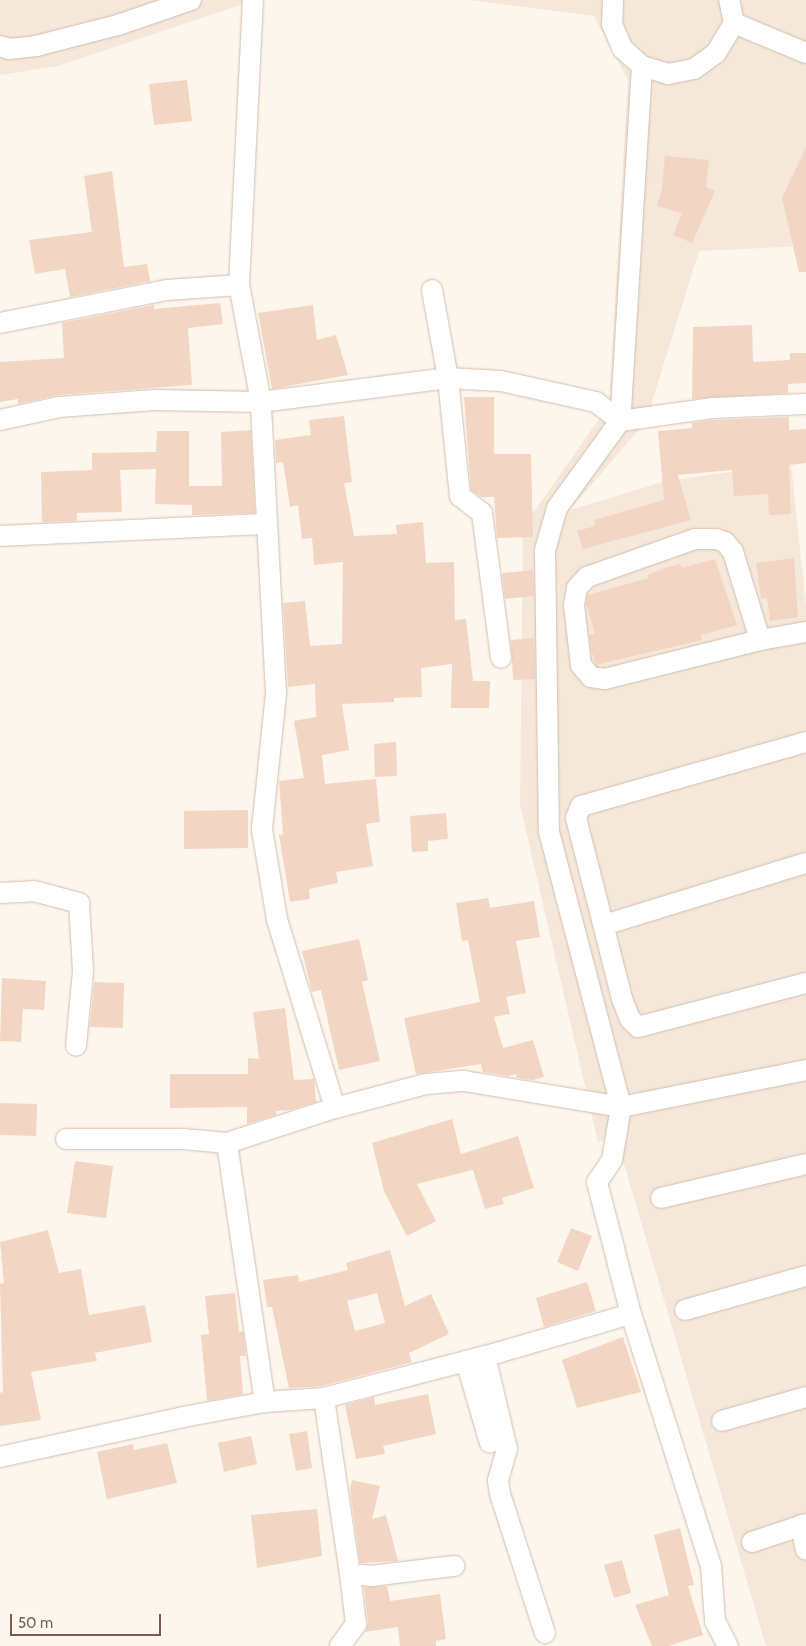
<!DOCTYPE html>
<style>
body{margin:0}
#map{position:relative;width:806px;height:1646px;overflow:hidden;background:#fdf6ec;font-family:Cabin,sans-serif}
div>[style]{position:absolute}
.residential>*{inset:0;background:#f5e8da}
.building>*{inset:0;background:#f3d5c3}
.roads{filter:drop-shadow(0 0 1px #d1beb0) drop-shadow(0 0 1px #d1beb0)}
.minor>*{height:20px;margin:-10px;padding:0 10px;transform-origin:10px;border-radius:10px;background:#fff}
span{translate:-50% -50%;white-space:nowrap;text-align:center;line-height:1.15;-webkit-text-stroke:4px #fffaf3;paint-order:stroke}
.scale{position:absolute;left:10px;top:1614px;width:151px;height:22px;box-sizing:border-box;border:2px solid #7a5c4d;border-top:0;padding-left:6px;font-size:15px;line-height:18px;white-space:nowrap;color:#7a5c4d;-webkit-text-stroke:4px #fffaf3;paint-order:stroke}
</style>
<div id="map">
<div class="residential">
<i style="clip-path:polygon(0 0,255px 0,58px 66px,0 75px)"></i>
<i style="clip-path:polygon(470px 0,806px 0,806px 246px,699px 251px,646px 421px,570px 510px,666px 481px,791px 463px,806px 606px,806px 1646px,767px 1646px,765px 1643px,616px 1137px,598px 1142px,520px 805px,523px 527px,609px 405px,628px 80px,594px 16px)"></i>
</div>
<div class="building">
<i style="clip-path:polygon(187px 80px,192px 121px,154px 125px,149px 84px)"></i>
<i style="clip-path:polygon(806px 147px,806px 272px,799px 272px,782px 198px)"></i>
<i style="clip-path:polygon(665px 156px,709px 160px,706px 187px,715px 191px,692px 243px,673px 235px,682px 213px,657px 206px,662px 188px)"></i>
<i style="clip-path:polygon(112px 171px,124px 267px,147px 264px,150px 281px,70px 297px,65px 269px,35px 274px,29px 240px,92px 232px,84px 176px)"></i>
<i style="clip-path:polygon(220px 303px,223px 324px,188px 328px,192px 385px,58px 395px,18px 404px,18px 399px,0 402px,0 362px,64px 358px,62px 323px,154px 305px,154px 309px)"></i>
<i style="clip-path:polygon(313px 305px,317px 340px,336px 335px,348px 375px,272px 389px,258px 313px)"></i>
<i style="clip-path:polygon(752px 325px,753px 362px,790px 360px,790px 353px,806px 353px,806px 383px,788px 384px,788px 393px,692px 399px,693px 327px)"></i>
<i style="clip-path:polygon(464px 397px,494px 397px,494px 454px,531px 454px,533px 537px,497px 538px,494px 497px,481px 497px,471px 490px)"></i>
<i style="clip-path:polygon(344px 416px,352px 482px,344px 483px,354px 536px,397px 534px,396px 525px,423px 522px,426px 563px,454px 562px,455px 620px,466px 619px,473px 681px,490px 681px,489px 708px,451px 708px,452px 664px,421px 668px,422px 697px,394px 698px,394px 702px,342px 704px,349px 750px,322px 755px,325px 784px,376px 779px,380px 822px,366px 824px,373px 866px,336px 872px,338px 883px,309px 889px,310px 899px,290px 902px,279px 835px,283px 834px,279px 781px,304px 778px,294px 721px,316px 717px,315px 684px,288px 687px,283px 603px,305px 601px,310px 646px,342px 644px,343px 562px,314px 565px,312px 538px,302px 539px,298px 505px,290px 507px,283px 462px,276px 463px,275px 440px,311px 435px,309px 420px)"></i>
<i style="clip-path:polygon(789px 417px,789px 430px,806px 429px,806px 463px,789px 465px,791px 514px,769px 515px,768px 494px,734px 496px,732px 470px,678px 475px,691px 520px,583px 549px,577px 531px,595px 526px,594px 520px,664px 500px,658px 431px,692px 428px,692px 423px,713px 420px)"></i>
<i style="clip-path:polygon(251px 430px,255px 513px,192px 515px,192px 505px,155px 504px,156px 469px,120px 470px,122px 512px,77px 513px,77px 521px,42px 522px,41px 472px,92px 470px,92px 453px,156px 452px,157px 431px,189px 431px,189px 486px,222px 486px,221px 432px)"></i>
<i style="clip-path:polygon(794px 558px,798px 617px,770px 621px,767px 598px,761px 599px,756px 563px)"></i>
<i style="clip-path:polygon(715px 559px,737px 625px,701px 635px,702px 640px,596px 665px,591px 649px,589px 635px,595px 634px,586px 603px,588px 595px,649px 578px,648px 575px,664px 568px,680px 564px,682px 568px)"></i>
<i style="clip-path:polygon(533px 570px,534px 596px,505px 599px,502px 573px)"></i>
<i style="clip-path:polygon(534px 638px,535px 679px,513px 680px,511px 640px)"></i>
<i style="clip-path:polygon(396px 742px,397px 776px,375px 777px,374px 744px)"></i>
<i style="clip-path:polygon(248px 810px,248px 848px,184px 849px,184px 811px)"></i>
<i style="clip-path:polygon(446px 813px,448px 839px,428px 841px,428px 851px,412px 852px,410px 816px)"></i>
<i style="clip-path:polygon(488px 898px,490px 908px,534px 901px,540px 937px,516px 941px,526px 993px,506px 997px,510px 1014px,494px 1017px,503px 1048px,533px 1040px,544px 1077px,533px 1080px,517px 1078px,516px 1074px,508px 1076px,483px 1072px,481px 1064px,416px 1074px,404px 1018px,480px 1002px,468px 940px,462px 941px,456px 903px)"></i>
<i style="clip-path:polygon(359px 939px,368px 980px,362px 982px,380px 1061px,339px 1070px,321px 990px,312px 992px,302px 951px)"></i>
<i style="clip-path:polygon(2px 978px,46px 981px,44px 1010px,23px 1009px,21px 1042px,0 1041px)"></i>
<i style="clip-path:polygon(94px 982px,124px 983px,123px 1028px,90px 1027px)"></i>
<i style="clip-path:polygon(285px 1008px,294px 1080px,314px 1079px,316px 1102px,290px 1110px,276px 1111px,276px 1115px,247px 1124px,247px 1107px,170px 1108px,170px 1074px,248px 1074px,248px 1058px,259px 1059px,253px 1012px)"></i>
<i style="clip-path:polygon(0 1103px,37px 1104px,36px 1136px,0 1135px)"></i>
<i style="clip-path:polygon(452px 1119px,461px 1154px,518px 1136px,534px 1188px,502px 1198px,504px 1204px,485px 1209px,473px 1170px,417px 1184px,436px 1221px,407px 1236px,384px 1191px,372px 1143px)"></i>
<i style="clip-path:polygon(75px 1161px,113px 1166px,106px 1218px,67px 1213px)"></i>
<i style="clip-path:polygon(571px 1228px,592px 1236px,578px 1271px,557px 1262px)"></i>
<i style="clip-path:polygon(48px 1230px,59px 1273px,81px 1269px,89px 1315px,145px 1305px,152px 1342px,95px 1353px,97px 1361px,31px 1372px,41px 1420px,0 1426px,0 1393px,3px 1392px,0 1284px,4px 1283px,0 1242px)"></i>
<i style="clip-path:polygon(evenodd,390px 1250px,405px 1306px,431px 1294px,449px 1334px,409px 1353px,412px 1362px,322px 1386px,289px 1388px,272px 1307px,267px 1307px,263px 1280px,298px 1275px,299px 1282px,348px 1270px,346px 1263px,390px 1250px,377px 1293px,385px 1323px,355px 1331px,347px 1301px,377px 1293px)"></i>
<i style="clip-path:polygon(587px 1282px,596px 1311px,544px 1327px,536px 1298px)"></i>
<i style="clip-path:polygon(235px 1293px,239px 1332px,243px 1331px,245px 1347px,246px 1356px,240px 1356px,243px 1394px,207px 1401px,201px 1335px,209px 1334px,205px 1296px)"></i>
<i style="clip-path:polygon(623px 1337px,641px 1392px,577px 1408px,562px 1360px)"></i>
<i style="clip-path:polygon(428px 1394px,436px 1434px,383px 1446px,385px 1454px,356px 1459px,345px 1405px,374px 1397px,375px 1405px)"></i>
<i style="clip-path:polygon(307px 1431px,312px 1468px,296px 1471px,289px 1434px)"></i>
<i style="clip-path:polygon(251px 1436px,257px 1464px,224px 1472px,218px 1443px)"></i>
<i style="clip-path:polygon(167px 1443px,177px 1483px,107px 1499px,97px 1452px,133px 1444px,134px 1450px)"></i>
<i style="clip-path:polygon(352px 1480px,380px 1486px,372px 1519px,386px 1515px,398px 1561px,360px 1563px,350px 1490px)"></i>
<i style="clip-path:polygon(317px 1509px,322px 1556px,257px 1568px,251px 1515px)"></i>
<i style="clip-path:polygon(680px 1528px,694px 1585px,688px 1586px,703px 1635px,668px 1646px,652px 1646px,635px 1605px,669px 1595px,654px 1535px)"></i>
<i style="clip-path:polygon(622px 1560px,631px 1593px,614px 1598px,604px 1565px)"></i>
<i style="clip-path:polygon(387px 1586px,390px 1601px,440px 1594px,446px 1639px,436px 1641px,436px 1646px,400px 1646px,398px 1627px,365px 1632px,368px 1623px,364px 1587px)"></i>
</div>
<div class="roads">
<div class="minor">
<i style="left:613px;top:0;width:24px;rotate:92deg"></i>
<i style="left:612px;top:24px;width:26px;rotate:67deg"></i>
<i style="left:622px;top:48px;width:27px;rotate:42deg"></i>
<i style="left:642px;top:66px;width:27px;rotate:17deg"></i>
<i style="left:668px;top:74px;width:26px;rotate:-11deg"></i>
<i style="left:694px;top:69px;width:27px;rotate:-36deg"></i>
<i style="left:716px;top:53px;width:35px;rotate:-59deg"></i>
<i style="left:734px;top:23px;width:24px;rotate:-102deg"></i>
<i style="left:734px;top:23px;width:78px;rotate:22.6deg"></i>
<i style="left:0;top:46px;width:9px;rotate:18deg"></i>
<i style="left:9px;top:49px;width:27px;rotate:-6deg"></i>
<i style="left:36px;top:46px;width:85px;rotate:-14.4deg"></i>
<i style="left:118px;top:25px;width:77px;rotate:-18.9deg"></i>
<i style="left:642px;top:66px;width:356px;rotate:93.5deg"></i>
<i style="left:620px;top:421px;width:107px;rotate:125.9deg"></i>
<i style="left:557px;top:508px;width:44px;rotate:105.9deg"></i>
<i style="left:545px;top:550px;width:282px;rotate:89.2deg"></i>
<i style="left:549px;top:832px;width:284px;rotate:75.3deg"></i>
<i style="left:621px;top:1107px;width:54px;rotate:99.6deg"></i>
<i style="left:612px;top:1160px;width:27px;rotate:124deg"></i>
<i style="left:597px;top:1182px;width:136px;rotate:75.6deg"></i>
<i style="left:631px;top:1314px;width:264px;rotate:72.4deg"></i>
<i style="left:711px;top:1566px;width:55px;rotate:85.8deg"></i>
<i style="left:715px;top:1621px;width:28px;rotate:63deg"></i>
<i style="left:432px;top:290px;width:89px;rotate:79.7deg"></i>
<i style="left:448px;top:378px;width:119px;rotate:84.2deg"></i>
<i style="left:460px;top:496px;width:28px;rotate:38deg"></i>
<i style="left:482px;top:513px;width:146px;rotate:82.5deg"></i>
<i style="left:0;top:323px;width:170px;rotate:-11.2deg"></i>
<i style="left:167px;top:290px;width:72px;rotate:-4deg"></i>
<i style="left:0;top:420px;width:60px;rotate:-12.4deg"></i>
<i style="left:59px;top:407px;width:95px;rotate:-4.2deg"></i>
<i style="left:154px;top:400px;width:107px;rotate:1.1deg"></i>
<i style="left:261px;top:402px;width:119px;rotate:-100.6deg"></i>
<i style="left:239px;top:285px;width:285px;rotate:-87.2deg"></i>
<i style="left:0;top:536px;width:265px;rotate:-2.6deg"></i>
<i style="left:760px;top:640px;width:160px;rotate:165.9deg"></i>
<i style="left:605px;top:679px;width:14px;rotate:-172deg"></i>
<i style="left:591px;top:677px;width:16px;rotate:-130deg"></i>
<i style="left:581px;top:665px;width:60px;rotate:-96.7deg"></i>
<i style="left:574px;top:605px;width:17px;rotate:-80deg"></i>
<i style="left:577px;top:588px;width:15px;rotate:-48deg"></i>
<i style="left:587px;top:577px;width:114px;rotate:-19.4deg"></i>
<i style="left:695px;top:539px;width:21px"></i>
<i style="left:716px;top:539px;width:9px;rotate:18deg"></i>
<i style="left:725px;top:542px;width:13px;rotate:51deg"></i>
<i style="left:733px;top:552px;width:92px;rotate:72.9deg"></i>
<i style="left:760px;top:640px;width:47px;rotate:-9.9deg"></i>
<i style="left:806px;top:742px;width:234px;rotate:164.1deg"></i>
<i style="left:581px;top:806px;width:13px;rotate:113deg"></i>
<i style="left:576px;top:818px;width:187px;rotate:75.7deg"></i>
<i style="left:622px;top:999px;width:22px;rotate:68deg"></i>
<i style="left:630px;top:1019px;width:11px;rotate:45deg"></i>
<i style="left:638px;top:1027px;width:174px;rotate:-14.7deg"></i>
<i style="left:0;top:893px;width:34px;rotate:-3deg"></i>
<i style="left:34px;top:891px;width:47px;rotate:14.9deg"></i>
<i style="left:79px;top:903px;width:68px;rotate:86.6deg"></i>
<i style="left:83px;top:971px;width:75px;rotate:95.3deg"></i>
<i style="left:604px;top:925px;width:211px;rotate:-17.1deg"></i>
<i style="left:335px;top:1108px;width:94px;rotate:-14.8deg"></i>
<i style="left:426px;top:1084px;width:38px;rotate:-5deg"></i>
<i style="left:464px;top:1081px;width:159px;rotate:9.4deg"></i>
<i style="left:621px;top:1107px;width:189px;rotate:-11.3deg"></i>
<i style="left:66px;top:1139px;width:117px"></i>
<i style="left:183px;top:1139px;width:44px;rotate:5.2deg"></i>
<i style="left:227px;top:1143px;width:114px;rotate:-18deg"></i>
<i style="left:335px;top:1108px;width:198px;rotate:-107.1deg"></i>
<i style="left:277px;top:919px;width:91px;rotate:-99.5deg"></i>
<i style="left:262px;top:829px;width:137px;rotate:-84.1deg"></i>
<i style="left:276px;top:693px;width:291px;rotate:-93deg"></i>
<i style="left:261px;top:402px;width:189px;rotate:-7.3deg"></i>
<i style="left:448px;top:378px;width:53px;rotate:3.2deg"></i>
<i style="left:501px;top:381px;width:97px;rotate:12.5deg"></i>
<i style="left:596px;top:402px;width:31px;rotate:38deg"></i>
<i style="left:620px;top:421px;width:93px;rotate:-8deg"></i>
<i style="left:712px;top:408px;width:94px;rotate:-2.4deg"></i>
<i style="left:227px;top:1143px;width:262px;rotate:81.7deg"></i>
<i style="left:661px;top:1198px;width:149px;rotate:-13.2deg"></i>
<i style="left:685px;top:1310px;width:126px;rotate:-15.7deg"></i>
<i style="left:485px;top:1356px;width:96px;rotate:76.7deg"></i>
<i style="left:507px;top:1449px;width:33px;rotate:106deg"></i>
<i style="left:498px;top:1481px;width:13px;rotate:81deg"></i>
<i style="left:500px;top:1494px;width:146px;rotate:72.1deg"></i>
<i style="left:466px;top:1361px;width:85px;rotate:73.7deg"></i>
<i style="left:324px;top:1398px;width:178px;rotate:81.6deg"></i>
<i style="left:350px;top:1574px;width:21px;rotate:5deg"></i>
<i style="left:371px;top:1576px;width:84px;rotate:-6.9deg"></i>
<i style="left:722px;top:1421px;width:87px;rotate:-15.9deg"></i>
<i style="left:0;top:1457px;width:187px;rotate:-12.3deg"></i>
<i style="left:183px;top:1417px;width:83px;rotate:-10.4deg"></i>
<i style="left:265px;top:1402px;width:59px;rotate:-3.9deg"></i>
<i style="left:324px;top:1398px;width:182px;rotate:-14.6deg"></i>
<i style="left:500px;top:1352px;width:136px;rotate:-16.2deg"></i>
<i style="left:801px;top:1525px;width:25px;rotate:79deg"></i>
<i style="left:752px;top:1542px;width:57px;rotate:-18.4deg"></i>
<i style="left:340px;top:1646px;width:27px;rotate:-54deg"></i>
<i style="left:356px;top:1624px;width:50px;rotate:-96.8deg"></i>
</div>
</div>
<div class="scale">50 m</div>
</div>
